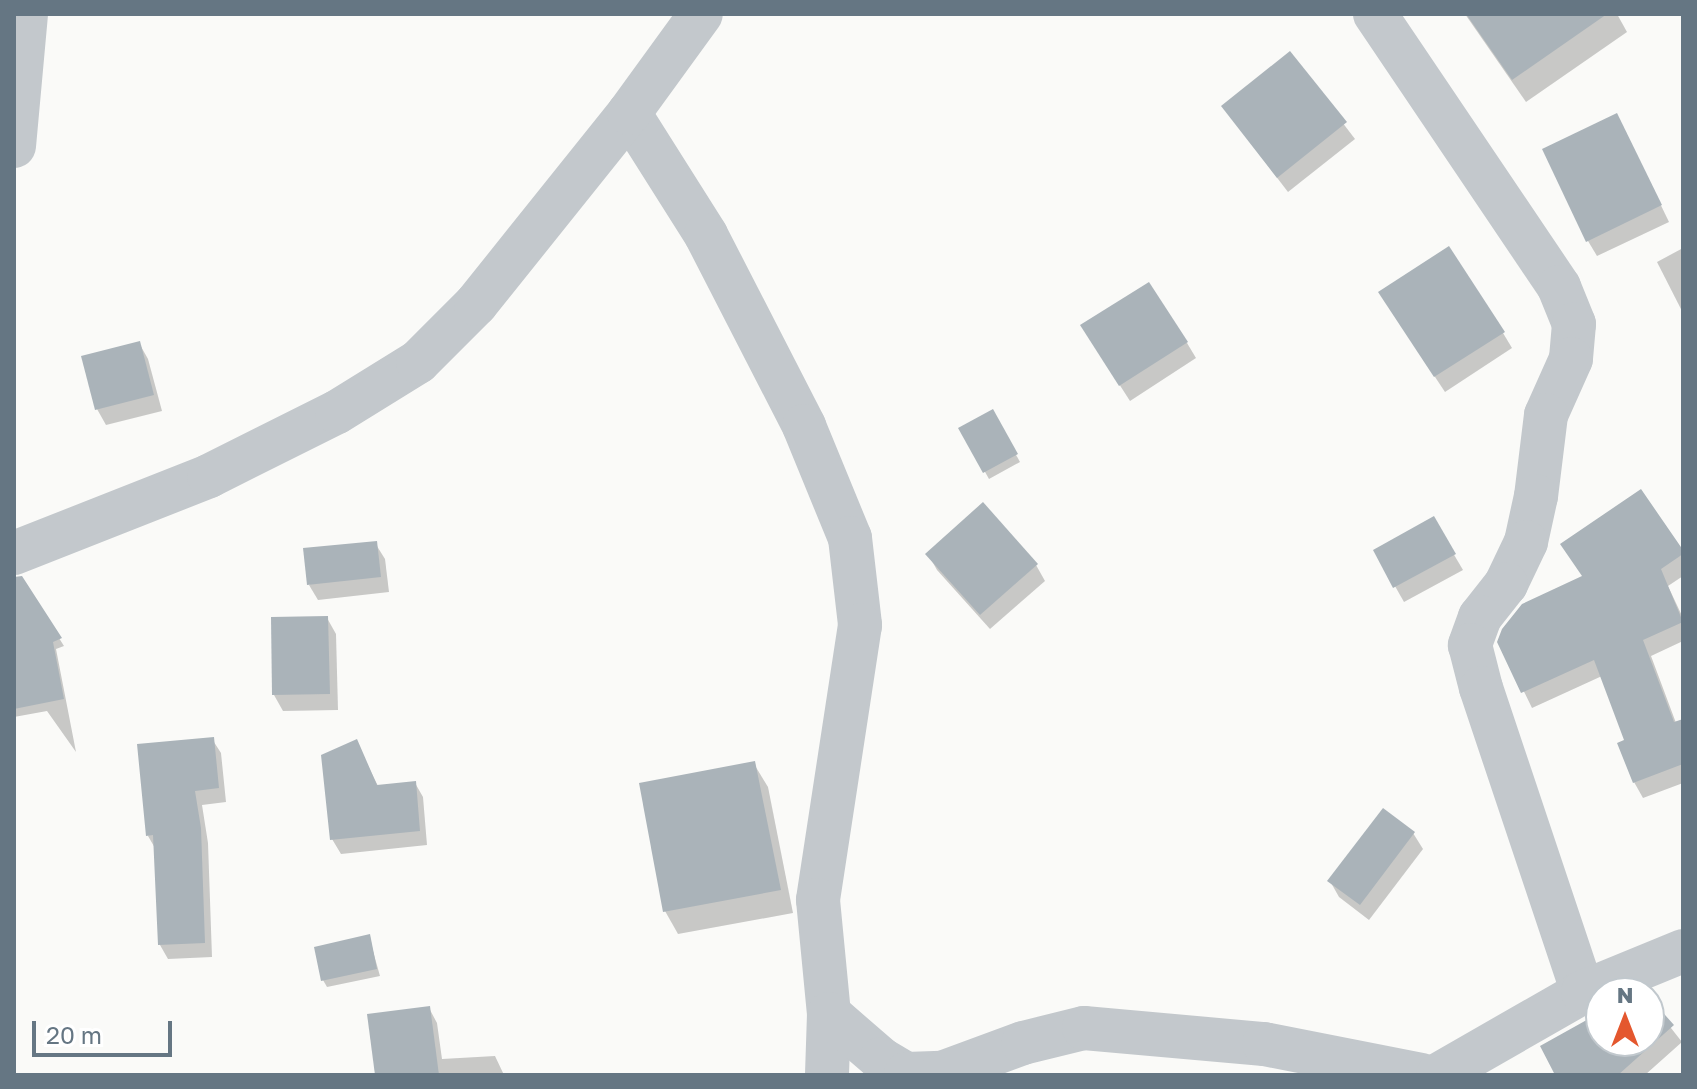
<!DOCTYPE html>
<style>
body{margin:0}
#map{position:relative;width:1697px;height:1089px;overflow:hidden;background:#fafaf8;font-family:"Golos Text",sans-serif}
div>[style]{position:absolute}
.shadow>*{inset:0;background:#0003}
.building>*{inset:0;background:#aab3b9}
.minor>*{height:44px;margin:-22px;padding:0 22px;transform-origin:22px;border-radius:22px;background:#c3c8cc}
.tertiary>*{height:44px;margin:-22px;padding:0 22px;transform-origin:22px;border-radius:22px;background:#c3c8cc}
span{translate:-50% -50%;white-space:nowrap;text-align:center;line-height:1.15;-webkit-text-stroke:8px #fff;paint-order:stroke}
.frame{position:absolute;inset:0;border:16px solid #657683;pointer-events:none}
.north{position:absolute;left:1585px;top:977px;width:80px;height:80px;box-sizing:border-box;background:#fff;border:2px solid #c1c8cd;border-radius:50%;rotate:0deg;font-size:22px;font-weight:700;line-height:32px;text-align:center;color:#657683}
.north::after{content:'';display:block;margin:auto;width:28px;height:36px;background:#e4572e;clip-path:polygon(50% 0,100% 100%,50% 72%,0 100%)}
.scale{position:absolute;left:32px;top:1021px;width:140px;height:36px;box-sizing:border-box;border:4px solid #657683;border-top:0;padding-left:10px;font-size:24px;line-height:28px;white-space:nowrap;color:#657683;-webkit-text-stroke:6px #fff;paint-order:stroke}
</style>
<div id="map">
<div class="shadow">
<i style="clip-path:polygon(1465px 14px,1617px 14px,1627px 32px,1526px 102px)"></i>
<i style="clip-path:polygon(1290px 54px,1355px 139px,1288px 192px,1223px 107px)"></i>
<i style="clip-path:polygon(1625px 131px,1669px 222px,1597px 256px,1588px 241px)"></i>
<i style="clip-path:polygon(1683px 248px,1683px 313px,1657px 262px)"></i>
<i style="clip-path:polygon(1390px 309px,1503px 333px,1512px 348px,1445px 392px)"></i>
<i style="clip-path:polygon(1092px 342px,1187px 343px,1196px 358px,1130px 401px)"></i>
<i style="clip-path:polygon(139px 343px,148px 359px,162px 411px,106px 425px,97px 409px)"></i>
<i style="clip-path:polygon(992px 412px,1020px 462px,989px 479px,961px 429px)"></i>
<i style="clip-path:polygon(1433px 519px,1463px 570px,1404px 602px,1375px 551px)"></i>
<i style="clip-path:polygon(375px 543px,385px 559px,389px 592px,318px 600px,309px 585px)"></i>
<i style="clip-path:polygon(928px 554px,1036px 565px,1045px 581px,990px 629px,937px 570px)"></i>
<i style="clip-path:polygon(1683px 554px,1683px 576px,1668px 586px,1683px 618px,1683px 641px,1651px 656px,1676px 723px,1683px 721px,1683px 783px,1643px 798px,1634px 782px,1627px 742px,1602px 676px,1532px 708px,1500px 642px)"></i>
<i style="clip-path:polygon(27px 587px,64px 646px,56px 649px,76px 752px,47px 711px,14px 717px,14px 595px)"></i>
<i style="clip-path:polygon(327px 618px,336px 634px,338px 710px,283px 711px,274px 695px)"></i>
<i style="clip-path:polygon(212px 739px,221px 753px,226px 802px,202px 805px,208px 843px,212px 957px,168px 959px,160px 945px,155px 848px,148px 836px)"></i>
<i style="clip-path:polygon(356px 742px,378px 786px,415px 783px,423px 797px,427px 845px,341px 854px,332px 839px)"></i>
<i style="clip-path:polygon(754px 764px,768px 787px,793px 913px,678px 934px,665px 911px)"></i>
<i style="clip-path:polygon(1413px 833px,1423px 849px,1369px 920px,1339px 897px,1330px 881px)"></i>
<i style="clip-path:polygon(369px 937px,380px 976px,327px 987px,323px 980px)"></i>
<i style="clip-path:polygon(1649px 1000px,1682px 1042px,1645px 1075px,1557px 1075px,1601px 1014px,1601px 1041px,1649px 1041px)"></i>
<i style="clip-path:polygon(429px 1008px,437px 1023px,442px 1059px,495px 1056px,504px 1075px,377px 1075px)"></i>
</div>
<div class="building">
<i style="clip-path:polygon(1466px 14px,1607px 14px,1512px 80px)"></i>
<i style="clip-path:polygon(1290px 51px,1347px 122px,1277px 178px,1221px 106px)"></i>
<i style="clip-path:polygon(1617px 113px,1662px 205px,1586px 242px,1542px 149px)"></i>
<i style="clip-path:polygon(1449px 246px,1505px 332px,1434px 377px,1378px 292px)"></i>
<i style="clip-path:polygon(1149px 282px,1188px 342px,1119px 386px,1080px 325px)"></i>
<i style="clip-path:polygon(140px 341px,154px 395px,95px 410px,81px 356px)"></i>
<i style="clip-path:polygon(993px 409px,1018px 454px,983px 473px,958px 428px)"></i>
<i style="clip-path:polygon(1641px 489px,1683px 550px,1683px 554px,1661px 569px,1683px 622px,1643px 640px,1674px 722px,1683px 719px,1683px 764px,1633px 783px,1617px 743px,1624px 740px,1594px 660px,1521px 693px,1497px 642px,1502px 629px,1522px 604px,1582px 576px,1560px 544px)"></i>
<i style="clip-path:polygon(983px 502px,1038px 564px,980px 615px,925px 554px)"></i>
<i style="clip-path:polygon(1434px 516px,1456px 554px,1393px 588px,1373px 550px)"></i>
<i style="clip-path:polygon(377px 541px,381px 577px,307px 585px,303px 548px)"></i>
<i style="clip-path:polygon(22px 576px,62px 638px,53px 642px,64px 699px,14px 709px,14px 577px)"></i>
<i style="clip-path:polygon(328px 616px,330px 694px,272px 695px,271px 617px)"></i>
<i style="clip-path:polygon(214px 737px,219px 788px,195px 791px,201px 828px,205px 943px,158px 945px,153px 835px,146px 836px,137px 744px)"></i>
<i style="clip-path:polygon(357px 739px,377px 785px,416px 781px,420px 831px,330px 840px,321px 755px)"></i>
<i style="clip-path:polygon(755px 761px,781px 890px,663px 912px,639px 783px)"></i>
<i style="clip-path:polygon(1383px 808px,1415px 832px,1360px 905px,1327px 881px)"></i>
<i style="clip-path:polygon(370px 934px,377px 969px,321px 981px,314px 947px)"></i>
<i style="clip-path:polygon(1649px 997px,1674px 1025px,1618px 1075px,1555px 1075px,1540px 1046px,1601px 1012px,1601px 1041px,1649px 1041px)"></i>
<i style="clip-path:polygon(430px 1006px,439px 1075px,375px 1075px,367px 1014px)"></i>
</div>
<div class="minor">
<i style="left:1375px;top:14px;width:329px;rotate:56deg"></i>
<i style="left:1559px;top:287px;width:40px;rotate:68deg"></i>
<i style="left:1574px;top:324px;width:35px;rotate:95deg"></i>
<i style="left:1571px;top:359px;width:61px;rotate:114.1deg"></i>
<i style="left:1546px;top:415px;width:82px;rotate:97deg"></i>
<i style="left:1536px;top:496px;width:47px;rotate:102.3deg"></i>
<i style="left:1526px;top:542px;width:47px;rotate:115.5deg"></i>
<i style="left:1506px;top:584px;width:42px;rotate:128.2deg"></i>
<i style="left:1480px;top:617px;width:30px;rotate:110deg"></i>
<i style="left:1470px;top:645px;width:44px;rotate:75.7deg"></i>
<i style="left:1481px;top:688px;width:321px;rotate:71.5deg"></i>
<i style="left:629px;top:113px;width:144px;rotate:57.7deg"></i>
<i style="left:706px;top:235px;width:215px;rotate:62.8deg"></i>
<i style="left:804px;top:426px;width:121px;rotate:67.7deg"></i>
<i style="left:850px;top:538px;width:88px;rotate:83.4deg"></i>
<i style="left:860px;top:625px;width:278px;rotate:98.7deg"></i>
<i style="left:818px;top:900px;width:115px;rotate:84.5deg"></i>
<i style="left:829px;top:1014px;width:61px;rotate:91.9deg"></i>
<i style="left:14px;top:146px;width:133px;rotate:-84.8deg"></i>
<i style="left:829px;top:1014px;width:69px;rotate:40.9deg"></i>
<i style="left:881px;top:1059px;width:29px;rotate:31deg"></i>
<i style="left:906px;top:1074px;width:36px;rotate:-2deg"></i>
<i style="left:942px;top:1073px;width:86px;rotate:-20.3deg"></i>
<i style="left:1023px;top:1043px;width:63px;rotate:-13.8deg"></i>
<i style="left:1084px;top:1028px;width:181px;rotate:5.1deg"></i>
<i style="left:1264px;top:1044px;width:161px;rotate:11.1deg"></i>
<i style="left:1438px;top:1075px;width:167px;rotate:-29.8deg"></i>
<i style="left:1583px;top:992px;width:108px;rotate:-22.3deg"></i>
</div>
<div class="tertiary">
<i style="left:14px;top:553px;width:210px;rotate:-21.5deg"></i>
<i style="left:209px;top:476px;width:143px;rotate:-26.6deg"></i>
<i style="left:337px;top:412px;width:95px;rotate:-31.7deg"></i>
<i style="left:418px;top:362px;width:82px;rotate:-45deg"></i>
<i style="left:476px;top:304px;width:245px;rotate:-51.3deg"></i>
<i style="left:629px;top:113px;width:122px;rotate:-54deg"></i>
</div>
<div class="frame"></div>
<div class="north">N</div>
<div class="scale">20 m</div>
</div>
